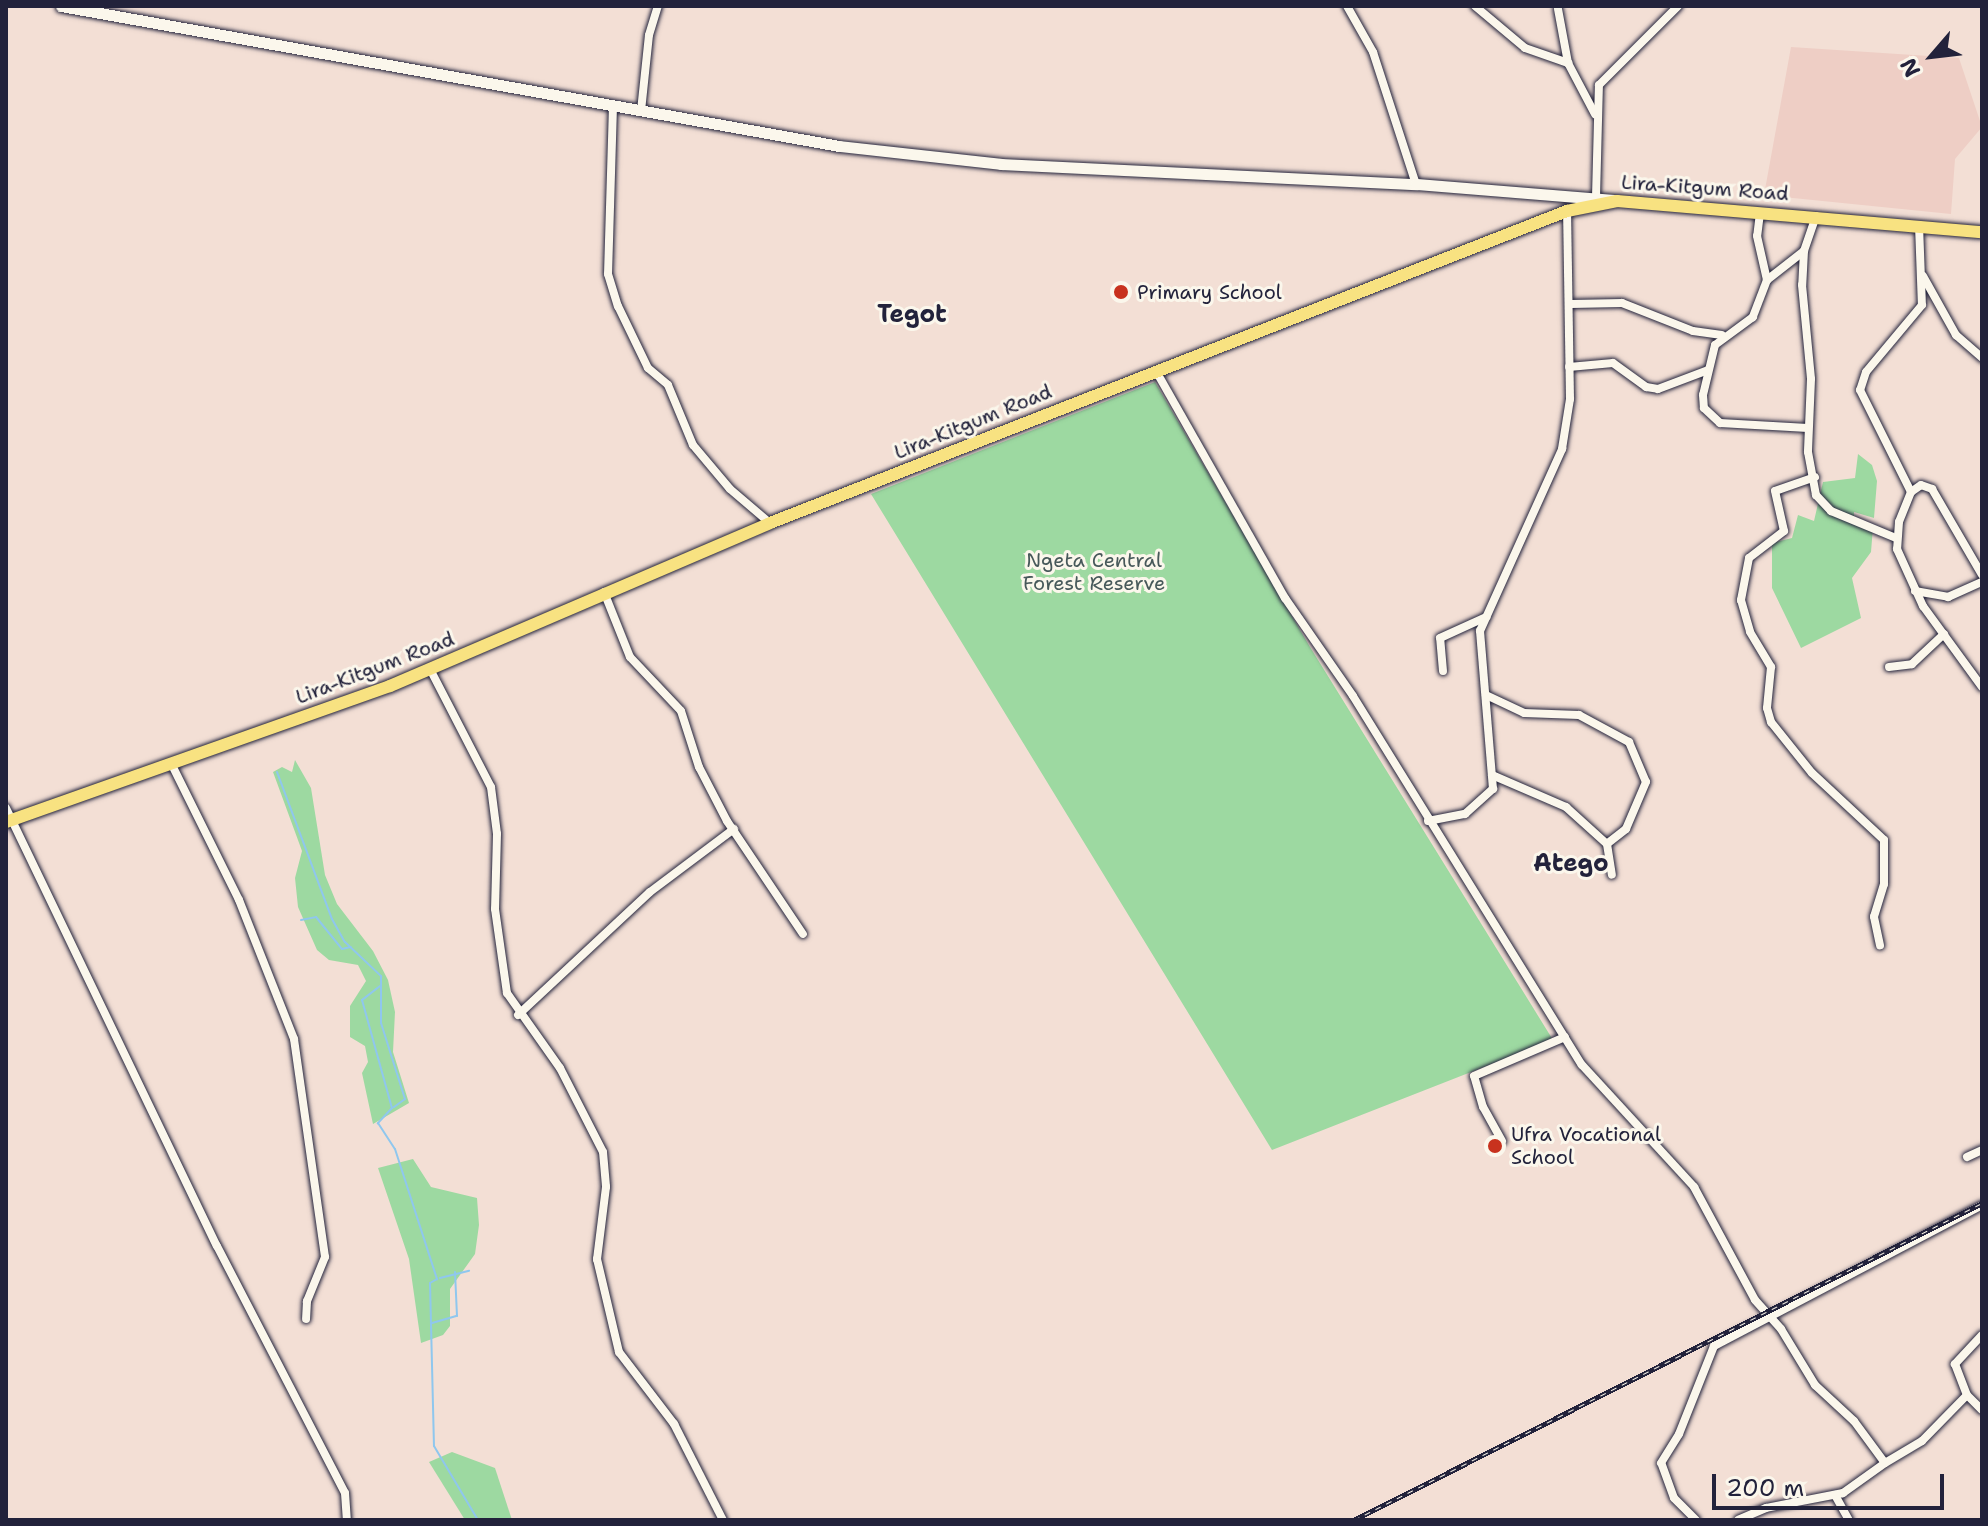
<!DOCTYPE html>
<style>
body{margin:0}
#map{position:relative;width:1988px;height:1526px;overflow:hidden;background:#f3dfd5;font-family:"Shantell Sans",sans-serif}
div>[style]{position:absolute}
.built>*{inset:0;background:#eecec5}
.green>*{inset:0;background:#9dd9a1}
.stream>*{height:2px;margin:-1px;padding:0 1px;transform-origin:1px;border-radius:1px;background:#8fc7ee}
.roads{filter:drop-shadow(0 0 2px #22223b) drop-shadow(0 0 2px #22223b)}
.street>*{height:8px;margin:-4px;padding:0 4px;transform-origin:4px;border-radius:4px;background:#fbf7ec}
.secondary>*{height:11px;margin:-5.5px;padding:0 5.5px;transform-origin:5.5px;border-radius:5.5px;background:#fbf7ec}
.primary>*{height:12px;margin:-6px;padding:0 6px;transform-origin:6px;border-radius:6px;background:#f8e281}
.rail>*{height:5px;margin-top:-2.5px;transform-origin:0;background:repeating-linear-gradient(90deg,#fbf7ec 0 6px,#22223b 0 12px);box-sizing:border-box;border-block:2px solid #22223b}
.dots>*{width:22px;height:22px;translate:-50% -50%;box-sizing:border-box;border:4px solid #fbf7ec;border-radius:50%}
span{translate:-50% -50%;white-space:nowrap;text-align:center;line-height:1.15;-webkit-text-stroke:6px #fbf7ec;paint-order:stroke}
.street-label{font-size:20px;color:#22223b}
.poi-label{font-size:20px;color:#22223b}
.left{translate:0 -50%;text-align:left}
.park-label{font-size:20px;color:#47595a}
.quarter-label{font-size:24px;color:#22223b;font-weight:700}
.frame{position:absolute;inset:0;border:8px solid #22223b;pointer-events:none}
.north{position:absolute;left:1892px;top:16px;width:80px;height:80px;-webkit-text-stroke:6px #fbf7ec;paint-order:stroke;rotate:242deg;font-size:22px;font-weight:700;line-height:32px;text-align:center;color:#22223b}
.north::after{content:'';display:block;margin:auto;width:28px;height:36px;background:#22223b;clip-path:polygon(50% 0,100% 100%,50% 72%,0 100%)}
.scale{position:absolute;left:1712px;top:1474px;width:232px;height:36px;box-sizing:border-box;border:4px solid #22223b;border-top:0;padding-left:10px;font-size:24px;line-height:28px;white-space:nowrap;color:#22223b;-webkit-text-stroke:6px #fbf7ec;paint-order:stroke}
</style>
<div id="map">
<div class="built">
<i style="clip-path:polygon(1791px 47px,1959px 58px,1982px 127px,1955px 159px,1951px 214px,1764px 195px)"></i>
</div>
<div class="green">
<i style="clip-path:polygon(1155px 382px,1310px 647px,1553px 1040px,1272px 1150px,871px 494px)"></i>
<i style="clip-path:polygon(1858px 454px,1872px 465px,1877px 481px,1874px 518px,1854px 512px,1854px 520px,1873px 527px,1871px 552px,1852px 578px,1861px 618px,1801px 648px,1772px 588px,1772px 543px,1792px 538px,1798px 515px,1814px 521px,1823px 482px,1855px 478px)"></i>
<i style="clip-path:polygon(295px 760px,311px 788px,325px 875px,337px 904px,373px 951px,388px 980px,395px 1012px,393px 1052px,409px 1103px,373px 1124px,362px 1073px,368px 1062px,365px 1046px,350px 1037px,350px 1006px,366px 981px,358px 965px,329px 960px,317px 950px,298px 907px,295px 878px,302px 851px,273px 772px,282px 767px,292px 772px)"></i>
<i style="clip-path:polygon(413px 1159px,431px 1187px,477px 1198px,479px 1225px,475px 1254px,450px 1289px,450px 1326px,443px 1335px,421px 1343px,409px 1259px,378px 1168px)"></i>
<i style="clip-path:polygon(452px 1452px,495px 1468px,512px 1520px,465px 1520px,429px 1462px)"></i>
</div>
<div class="stream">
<i style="left:277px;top:772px;width:157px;rotate:69.5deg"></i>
<i style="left:332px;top:919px;width:26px;rotate:61deg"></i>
<i style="left:345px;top:942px;width:50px;rotate:43.4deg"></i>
<i style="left:381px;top:976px;width:47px;rotate:90deg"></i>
<i style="left:381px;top:1023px;width:80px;rotate:72.5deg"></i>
<i style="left:405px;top:1099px;width:14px;rotate:144deg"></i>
<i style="left:301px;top:920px;width:15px;rotate:-11deg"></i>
<i style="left:316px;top:917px;width:41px;rotate:50.9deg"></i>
<i style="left:342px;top:949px;width:9px;rotate:-13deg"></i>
<i style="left:380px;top:986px;width:23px;rotate:142deg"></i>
<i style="left:362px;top:1000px;width:112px;rotate:74.5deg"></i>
<i style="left:392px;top:1108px;width:21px;rotate:133deg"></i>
<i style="left:378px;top:1123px;width:31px;rotate:57deg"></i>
<i style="left:395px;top:1149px;width:137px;rotate:72.1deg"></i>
<i style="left:437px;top:1279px;width:8px;rotate:150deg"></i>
<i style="left:430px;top:1283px;width:163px;rotate:88.6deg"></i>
<i style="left:434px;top:1446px;width:86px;rotate:59.3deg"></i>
<i style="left:440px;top:1278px;width:30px;rotate:-14deg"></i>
<i style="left:432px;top:1323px;width:26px;rotate:-16deg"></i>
<i style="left:457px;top:1316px;width:44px;rotate:-92.6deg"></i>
</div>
<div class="roads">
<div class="street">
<i style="left:1347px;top:6px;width:53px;rotate:60.5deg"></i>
<i style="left:1373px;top:52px;width:139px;rotate:72deg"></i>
<i style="left:1475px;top:6px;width:65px;rotate:40deg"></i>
<i style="left:1525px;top:48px;width:46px;rotate:19.2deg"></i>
<i style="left:1558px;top:9px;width:55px;rotate:79.5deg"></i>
<i style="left:1568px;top:63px;width:58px;rotate:62.1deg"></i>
<i style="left:613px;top:106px;width:168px;rotate:91.7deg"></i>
<i style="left:608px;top:274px;width:34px;rotate:73deg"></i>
<i style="left:618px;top:306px;width:69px;rotate:64.2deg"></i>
<i style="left:648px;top:368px;width:26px;rotate:40deg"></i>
<i style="left:668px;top:385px;width:65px;rotate:67.4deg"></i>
<i style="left:693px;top:445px;width:57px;rotate:49.9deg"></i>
<i style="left:730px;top:489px;width:52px;rotate:40.4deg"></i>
<i style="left:641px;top:111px;width:76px;rotate:-84deg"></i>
<i style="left:649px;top:35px;width:30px;rotate:-73deg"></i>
<i style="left:1596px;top:197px;width:112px;rotate:-88.5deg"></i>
<i style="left:1599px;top:85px;width:112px;rotate:-45deg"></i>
<i style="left:1760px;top:213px;width:23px;rotate:97deg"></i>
<i style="left:1757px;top:236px;width:45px;rotate:77.2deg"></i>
<i style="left:1816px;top:216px;width:37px;rotate:109deg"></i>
<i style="left:1804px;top:251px;width:34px;rotate:93deg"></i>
<i style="left:1802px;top:285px;width:94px;rotate:84.5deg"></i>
<i style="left:1811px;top:379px;width:73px;rotate:92.4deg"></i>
<i style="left:1808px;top:452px;width:44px;rotate:79.5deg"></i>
<i style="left:1816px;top:495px;width:22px;rotate:47deg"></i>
<i style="left:1831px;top:511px;width:70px;rotate:22.6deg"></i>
<i style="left:1919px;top:225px;width:80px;rotate:87.9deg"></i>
<i style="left:1922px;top:305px;width:87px;rotate:129.9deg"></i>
<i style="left:1866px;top:372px;width:19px;rotate:108deg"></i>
<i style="left:1860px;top:390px;width:114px;rotate:63.4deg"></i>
<i style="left:1911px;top:492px;width:32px;rotate:112deg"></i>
<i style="left:1899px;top:522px;width:27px;rotate:94deg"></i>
<i style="left:1897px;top:549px;width:63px;rotate:65.5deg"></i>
<i style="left:1923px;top:606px;width:100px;rotate:53.9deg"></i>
<i style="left:1804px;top:251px;width:47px;rotate:141.9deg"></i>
<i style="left:1767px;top:280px;width:40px;rotate:111deg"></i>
<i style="left:1753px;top:317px;width:47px;rotate:143.6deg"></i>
<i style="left:1715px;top:345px;width:51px;rotate:103.5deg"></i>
<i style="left:1703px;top:395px;width:13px;rotate:86deg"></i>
<i style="left:1704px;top:408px;width:22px;rotate:43deg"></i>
<i style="left:1720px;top:423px;width:88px;rotate:3.3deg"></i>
<i style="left:1923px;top:276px;width:68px;rotate:60.8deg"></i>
<i style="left:1956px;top:335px;width:35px;rotate:41deg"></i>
<i style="left:1571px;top:304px;width:51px;rotate:-1.1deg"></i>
<i style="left:1622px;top:303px;width:76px;rotate:21.5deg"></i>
<i style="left:1693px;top:331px;width:29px;rotate:8deg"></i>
<i style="left:1569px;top:367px;width:44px;rotate:-5.2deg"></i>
<i style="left:1613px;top:363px;width:41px;rotate:36deg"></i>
<i style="left:1646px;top:387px;width:12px;rotate:9deg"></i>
<i style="left:1658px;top:389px;width:53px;rotate:-20.8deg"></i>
<i style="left:1156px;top:371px;width:261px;rotate:60.4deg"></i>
<i style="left:1285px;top:598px;width:119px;rotate:55.2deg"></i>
<i style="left:1353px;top:696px;width:434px;rotate:58.2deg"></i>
<i style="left:1582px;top:1065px;width:166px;rotate:47.4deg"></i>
<i style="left:1694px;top:1187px;width:128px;rotate:61.6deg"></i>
<i style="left:1755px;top:1300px;width:39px;rotate:48deg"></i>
<i style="left:1781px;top:1329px;width:66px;rotate:58.7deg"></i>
<i style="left:1815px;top:1385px;width:53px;rotate:42.7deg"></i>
<i style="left:1854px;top:1421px;width:52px;rotate:53.6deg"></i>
<i style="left:1885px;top:1463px;width:52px;rotate:144.5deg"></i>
<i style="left:1843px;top:1493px;width:78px;rotate:169deg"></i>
<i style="left:1766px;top:1508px;width:30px;rotate:157deg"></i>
<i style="left:1815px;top:477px;width:42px;rotate:160.7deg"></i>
<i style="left:1775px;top:491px;width:41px;rotate:77.3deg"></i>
<i style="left:1784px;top:531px;width:44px;rotate:142.4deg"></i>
<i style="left:1749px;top:558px;width:43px;rotate:100.8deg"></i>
<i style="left:1741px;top:600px;width:33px;rotate:74deg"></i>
<i style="left:1750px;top:632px;width:41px;rotate:59deg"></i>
<i style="left:1771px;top:667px;width:41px;rotate:95.6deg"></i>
<i style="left:1767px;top:708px;width:15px;rotate:74deg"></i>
<i style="left:1771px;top:722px;width:65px;rotate:51.2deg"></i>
<i style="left:1812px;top:773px;width:98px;rotate:42.9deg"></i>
<i style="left:1884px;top:840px;width:44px;rotate:90deg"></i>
<i style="left:1884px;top:884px;width:34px;rotate:107deg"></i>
<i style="left:1874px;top:917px;width:29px;rotate:78deg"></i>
<i style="left:1911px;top:492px;width:12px;rotate:-35deg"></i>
<i style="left:1921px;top:485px;width:12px;rotate:20deg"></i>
<i style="left:1932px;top:489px;width:99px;rotate:59.8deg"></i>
<i style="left:1915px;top:591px;width:34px;rotate:10deg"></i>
<i style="left:1948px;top:597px;width:37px;rotate:-24deg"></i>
<i style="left:604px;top:592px;width:70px;rotate:68.2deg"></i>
<i style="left:630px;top:657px;width:74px;rotate:46.6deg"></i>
<i style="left:681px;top:711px;width:59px;rotate:72.2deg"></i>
<i style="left:699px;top:767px;width:61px;rotate:62.6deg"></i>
<i style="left:727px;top:821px;width:136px;rotate:56.1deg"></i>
<i style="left:1889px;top:667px;width:23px;rotate:-7deg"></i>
<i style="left:1912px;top:664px;width:44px;rotate:-43.2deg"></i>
<i style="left:430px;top:669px;width:133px;rotate:62.7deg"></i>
<i style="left:491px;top:787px;width:47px;rotate:82.7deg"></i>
<i style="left:497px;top:834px;width:75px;rotate:91.5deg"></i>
<i style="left:495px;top:909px;width:85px;rotate:81.9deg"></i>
<i style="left:507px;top:993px;width:92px;rotate:54.8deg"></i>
<i style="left:560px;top:1068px;width:94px;rotate:62.9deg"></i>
<i style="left:603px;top:1152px;width:35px;rotate:85deg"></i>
<i style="left:606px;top:1187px;width:73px;rotate:97.1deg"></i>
<i style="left:597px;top:1259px;width:96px;rotate:76.7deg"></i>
<i style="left:619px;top:1352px;width:91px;rotate:52.6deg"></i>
<i style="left:674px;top:1424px;width:108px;rotate:63deg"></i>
<i style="left:1443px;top:671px;width:33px;rotate:-95deg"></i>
<i style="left:1440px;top:638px;width:51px;rotate:-24.5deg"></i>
<i style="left:1486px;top:695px;width:42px;rotate:25.3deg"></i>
<i style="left:1524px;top:713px;width:55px;rotate:2.1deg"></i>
<i style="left:1579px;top:715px;width:57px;rotate:28.4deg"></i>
<i style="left:1629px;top:742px;width:43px;rotate:67deg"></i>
<i style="left:1646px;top:782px;width:51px;rotate:113.1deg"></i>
<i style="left:1626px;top:829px;width:24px;rotate:142deg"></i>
<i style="left:171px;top:763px;width:153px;rotate:63.6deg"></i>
<i style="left:239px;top:900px;width:149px;rotate:68.4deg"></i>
<i style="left:294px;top:1039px;width:220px;rotate:81.9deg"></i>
<i style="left:325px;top:1257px;width:48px;rotate:112.2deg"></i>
<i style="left:307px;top:1301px;width:18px;rotate:93deg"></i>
<i style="left:1492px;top:775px;width:81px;rotate:23.4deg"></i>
<i style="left:1566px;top:807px;width:55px;rotate:42.1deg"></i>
<i style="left:1607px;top:844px;width:31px;rotate:81deg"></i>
<i style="left:6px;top:808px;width:486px;rotate:64.3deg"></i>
<i style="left:217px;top:1246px;width:278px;rotate:62.6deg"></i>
<i style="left:345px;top:1493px;width:27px;rotate:86deg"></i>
<i style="left:1428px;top:821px;width:38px;rotate:-11deg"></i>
<i style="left:1465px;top:814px;width:38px;rotate:-42deg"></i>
<i style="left:1493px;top:789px;width:159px;rotate:-94.7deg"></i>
<i style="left:1480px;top:631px;width:200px;rotate:-65.7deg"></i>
<i style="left:1562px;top:449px;width:51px;rotate:-80.9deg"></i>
<i style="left:1570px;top:399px;width:188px;rotate:-90.9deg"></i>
<i style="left:518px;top:1015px;width:180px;rotate:-43deg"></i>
<i style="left:650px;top:892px;width:105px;rotate:-36.9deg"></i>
<i style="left:1502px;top:1141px;width:39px;rotate:-119deg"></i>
<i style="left:1483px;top:1107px;width:32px;rotate:-106deg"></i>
<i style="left:1474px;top:1076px;width:99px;rotate:-23.2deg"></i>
<i style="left:1967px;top:1157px;width:17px;rotate:-25deg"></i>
<i style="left:1982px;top:1335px;width:40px;rotate:133deg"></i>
<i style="left:1955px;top:1364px;width:33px;rotate:69deg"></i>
<i style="left:1967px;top:1395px;width:21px;rotate:45deg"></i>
<i style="left:1885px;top:1463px;width:43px;rotate:-30.7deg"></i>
<i style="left:1922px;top:1441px;width:64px;rotate:-45.6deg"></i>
<i style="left:1835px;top:1495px;width:29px;rotate:61deg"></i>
<i style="left:1696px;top:1520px;width:31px;rotate:-135deg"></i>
<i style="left:1674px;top:1498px;width:37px;rotate:-110deg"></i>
<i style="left:1661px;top:1463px;width:34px;rotate:-58deg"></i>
<i style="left:1679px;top:1434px;width:95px;rotate:-68.3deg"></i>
<i style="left:1714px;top:1346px;width:303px;rotate:-27.7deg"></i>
</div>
<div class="secondary">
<i style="left:61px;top:6px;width:790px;rotate:10.2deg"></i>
<i style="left:839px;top:146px;width:163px;rotate:6.3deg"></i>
<i style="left:1001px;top:164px;width:415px;rotate:2.8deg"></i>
<i style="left:1416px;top:184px;width:199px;rotate:4.6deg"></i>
</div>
<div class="primary">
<i style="left:6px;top:822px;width:407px;rotate:-19.5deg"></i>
<i style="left:390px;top:686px;width:413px;rotate:-23.2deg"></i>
<i style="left:770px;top:523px;width:856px;rotate:-21.38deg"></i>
<i style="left:1567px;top:211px;width:51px;rotate:-11.3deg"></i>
<i style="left:1617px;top:201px;width:366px;rotate:4.9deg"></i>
</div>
</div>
<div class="rail">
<i style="left:1354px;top:1520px;width:703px;rotate:-26.78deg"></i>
</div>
<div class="dots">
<i style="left:1121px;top:292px;background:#c8321e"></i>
<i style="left:1495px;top:1146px;background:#c8321e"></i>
</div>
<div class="street-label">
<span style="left:1705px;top:188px;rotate:4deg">Lira-Kitgum Road</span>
<span style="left:973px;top:422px;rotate:-22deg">Lira-Kitgum Road</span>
<span style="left:375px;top:668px;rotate:-21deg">Lira-Kitgum Road</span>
</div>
<div class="poi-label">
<span class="left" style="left:1137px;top:292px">Primary School</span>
<span class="left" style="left:1511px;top:1146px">Ufra Vocational<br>School</span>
</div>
<div class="park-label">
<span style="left:1094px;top:572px">Ngeta Central<br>Forest Reserve</span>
</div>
<div class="quarter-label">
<span style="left:912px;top:315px">Tegot</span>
<span style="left:1571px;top:864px">Atego</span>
</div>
<div class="frame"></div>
<div class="north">N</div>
<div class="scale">200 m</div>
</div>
